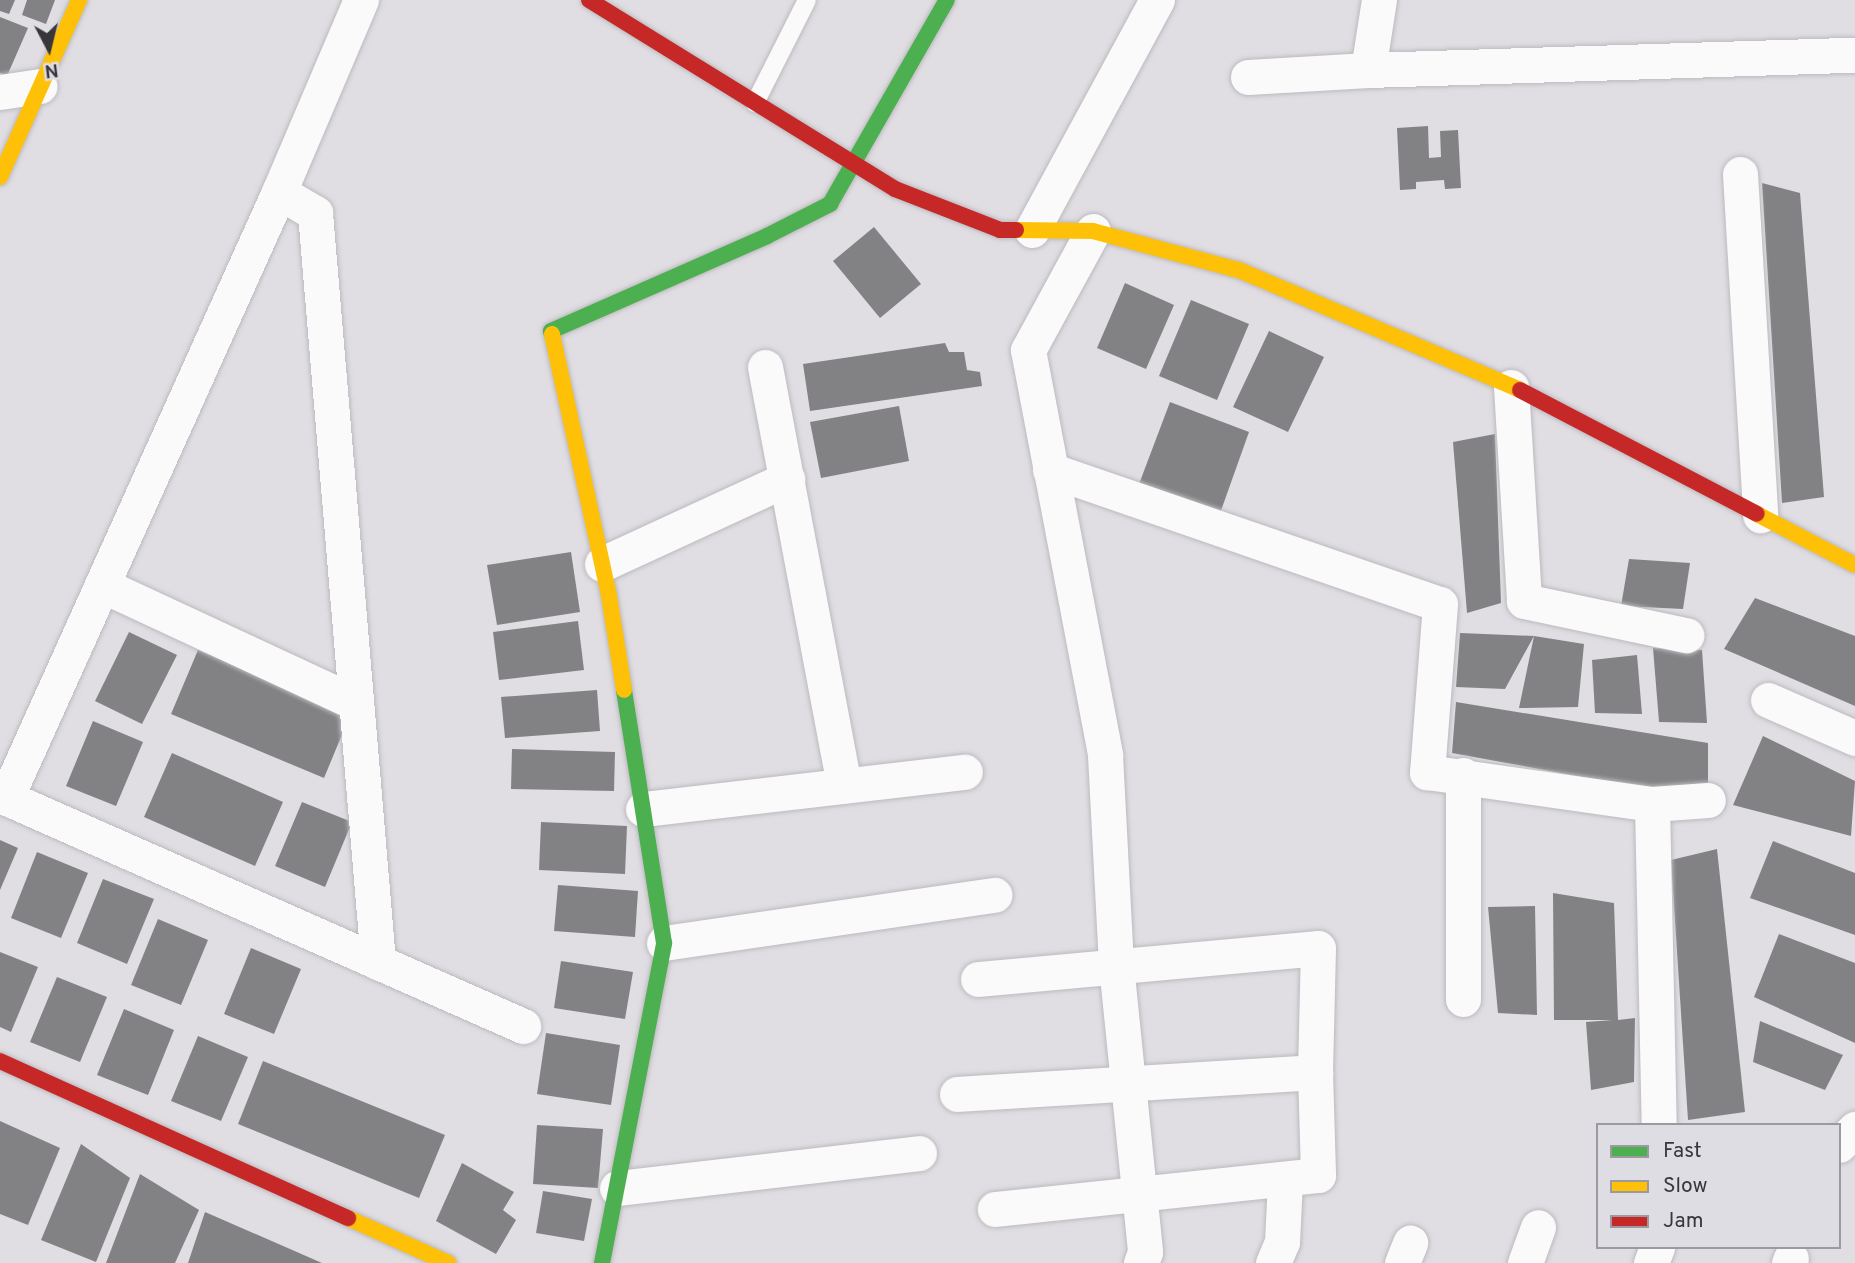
<!DOCTYPE html>
<style>
body{margin:0}
#map{position:relative;width:1855px;height:1263px;overflow:hidden;background:#e0dee3;font-family:Overpass,sans-serif}
div>[style]{position:absolute}
.building>*{inset:0;background:#828285}
.roads{filter:drop-shadow(0 0 2px #bcbabe) drop-shadow(0 0 2px #bcbabe)}
.lane>*{height:18px;margin:-9px;padding:0 9px;transform-origin:9px;border-radius:9px;background:#fafafb}
.street>*{height:35px;margin:-17.5px;padding:0 17.5px;transform-origin:17.5px;border-radius:17.5px;background:#fafafb}
.fast>*{height:16px;margin:-8px;padding:0 8px;transform-origin:8px;border-radius:8px;background:#4caf50}
.slow>*{height:16px;margin:-8px;padding:0 8px;transform-origin:8px;border-radius:8px;background:#ffc107}
.jam>*{height:16px;margin:-8px;padding:0 8px;transform-origin:8px;border-radius:8px;background:#c62828}
span{translate:-50% -50%;white-space:nowrap;text-align:center;line-height:1.15;-webkit-text-stroke:7px #dfdde4;paint-order:stroke}
.legend{position:absolute;left:1596px;top:1123px;width:245px;height:126px;box-sizing:border-box;background:#dfdde4;border:2px solid #9c9aa0;margin:0;padding:9px 12px;list-style:none;font-size:21px;color:#373639}
.legend li{display:flex;align-items:center;gap:14px;height:35px}
.legend b{width:35px;border:2px solid #9c9aa0}
.north{position:absolute;left:14px;top:14px;width:70px;height:70px;-webkit-text-stroke:5px #dfdde4;paint-order:stroke;rotate:173deg;font-size:19px;font-weight:700;line-height:28px;text-align:center;color:#373639}
.north::after{content:'';display:block;margin:auto;width:24px;height:32px;background:#373639;clip-path:polygon(50% 0,100% 100%,50% 72%,0 100%)}
</style>
<div id="map">
<div class="building">
<i style="clip-path:polygon(0 0,15px 0,9px 14px,0 11px)"></i>
<i style="clip-path:polygon(27px 0,55px 0,46px 24px,22px 15px)"></i>
<i style="clip-path:polygon(0 17px,28px 28px,7px 76px,0 73px)"></i>
<i style="clip-path:polygon(1428px 126px,1429px 158px,1441px 157px,1440px 131px,1458px 130px,1461px 188px,1445px 189px,1444px 180px,1416px 182px,1416px 189px,1400px 190px,1397px 128px)"></i>
<i style="clip-path:polygon(1762px 183px,1800px 193px,1824px 497px,1782px 503px)"></i>
<i style="clip-path:polygon(874px 227px,921px 284px,880px 318px,833px 261px)"></i>
<i style="clip-path:polygon(1125px 283px,1174px 305px,1146px 369px,1097px 348px)"></i>
<i style="clip-path:polygon(1191px 300px,1249px 324px,1217px 400px,1159px 376px)"></i>
<i style="clip-path:polygon(1269px 331px,1324px 357px,1288px 432px,1233px 407px)"></i>
<i style="clip-path:polygon(945px 343px,949px 352px,964px 352px,967px 370px,980px 372px,982px 386px,810px 411px,803px 364px)"></i>
<i style="clip-path:polygon(1170px 402px,1249px 432px,1218px 519px,1136px 492px)"></i>
<i style="clip-path:polygon(899px 406px,909px 461px,821px 478px,810px 422px)"></i>
<i style="clip-path:polygon(1495px 434px,1501px 603px,1467px 613px,1453px 442px)"></i>
<i style="clip-path:polygon(571px 552px,580px 612px,497px 625px,487px 565px)"></i>
<i style="clip-path:polygon(1629px 559px,1690px 563px,1683px 609px,1621px 606px)"></i>
<i style="clip-path:polygon(1755px 598px,1855px 636px,1855px 706px,1724px 649px)"></i>
<i style="clip-path:polygon(578px 621px,584px 670px,499px 680px,493px 632px)"></i>
<i style="clip-path:polygon(129px 632px,177px 655px,142px 724px,95px 701px)"></i>
<i style="clip-path:polygon(1460px 633px,1534px 636px,1584px 644px,1578px 707px,1519px 708px,1534px 636px,1505px 689px,1456px 687px)"></i>
<i style="clip-path:polygon(1653px 648px,1702px 650px,1707px 723px,1659px 722px)"></i>
<i style="clip-path:polygon(198px 650px,351px 713px,324px 778px,171px 714px)"></i>
<i style="clip-path:polygon(1637px 655px,1642px 714px,1595px 713px,1592px 660px)"></i>
<i style="clip-path:polygon(597px 690px,600px 731px,505px 738px,501px 697px)"></i>
<i style="clip-path:polygon(1456px 702px,1708px 743px,1708px 800px,1452px 753px)"></i>
<i style="clip-path:polygon(93px 721px,143px 742px,116px 806px,66px 786px)"></i>
<i style="clip-path:polygon(1763px 736px,1855px 781px,1851px 836px,1733px 805px)"></i>
<i style="clip-path:polygon(512px 749px,615px 752px,614px 791px,511px 789px)"></i>
<i style="clip-path:polygon(172px 753px,283px 802px,255px 866px,144px 817px)"></i>
<i style="clip-path:polygon(302px 802px,352px 822px,325px 887px,275px 866px)"></i>
<i style="clip-path:polygon(541px 822px,627px 826px,625px 874px,539px 870px)"></i>
<i style="clip-path:polygon(0 840px,18px 848px,0 890px)"></i>
<i style="clip-path:polygon(1773px 841px,1855px 873px,1855px 935px,1750px 898px)"></i>
<i style="clip-path:polygon(1717px 849px,1745px 1112px,1688px 1120px,1671px 860px)"></i>
<i style="clip-path:polygon(37px 852px,88px 873px,61px 938px,11px 918px)"></i>
<i style="clip-path:polygon(103px 879px,154px 899px,127px 964px,77px 943px)"></i>
<i style="clip-path:polygon(558px 885px,638px 891px,635px 937px,554px 931px)"></i>
<i style="clip-path:polygon(1553px 893px,1614px 903px,1618px 1020px,1635px 1018px,1634px 1082px,1591px 1090px,1586px 1022px,1613px 1020px,1554px 1020px)"></i>
<i style="clip-path:polygon(1535px 906px,1537px 1015px,1498px 1013px,1488px 907px)"></i>
<i style="clip-path:polygon(158px 919px,208px 940px,181px 1005px,131px 985px)"></i>
<i style="clip-path:polygon(1779px 934px,1855px 963px,1855px 1043px,1754px 997px)"></i>
<i style="clip-path:polygon(251px 948px,301px 969px,274px 1034px,224px 1014px)"></i>
<i style="clip-path:polygon(0 952px,38px 967px,11px 1032px,0 1027px)"></i>
<i style="clip-path:polygon(561px 961px,633px 972px,625px 1019px,554px 1008px)"></i>
<i style="clip-path:polygon(57px 977px,107px 997px,80px 1062px,30px 1042px)"></i>
<i style="clip-path:polygon(124px 1009px,174px 1030px,148px 1095px,97px 1075px)"></i>
<i style="clip-path:polygon(1760px 1021px,1843px 1055px,1825px 1090px,1753px 1062px)"></i>
<i style="clip-path:polygon(546px 1033px,620px 1045px,611px 1105px,537px 1094px)"></i>
<i style="clip-path:polygon(198px 1036px,248px 1057px,221px 1121px,171px 1101px)"></i>
<i style="clip-path:polygon(263px 1061px,445px 1135px,419px 1198px,238px 1124px)"></i>
<i style="clip-path:polygon(0 1121px,60px 1148px,28px 1225px,0 1214px)"></i>
<i style="clip-path:polygon(537px 1125px,603px 1129px,598px 1188px,533px 1184px)"></i>
<i style="clip-path:polygon(81px 1144px,130px 1178px,96px 1262px,41px 1240px)"></i>
<i style="clip-path:polygon(462px 1163px,514px 1192px,503px 1210px,516px 1220px,496px 1254px,436px 1221px)"></i>
<i style="clip-path:polygon(140px 1174px,199px 1210px,175px 1263px,106px 1263px)"></i>
<i style="clip-path:polygon(543px 1191px,592px 1199px,584px 1241px,536px 1233px)"></i>
<i style="clip-path:polygon(205px 1212px,322px 1263px,188px 1263px)"></i>
</div>
<div class="roads">
<div class="lane">
<i style="left:755px;top:103px;width:115px;rotate:-63.2deg"></i>
</div>
<div class="street">
<i style="left:1368px;top:70px;width:71px;rotate:-81.1deg"></i>
<i style="left:1248px;top:77px;width:120px;rotate:-3.3deg"></i>
<i style="left:1368px;top:70px;width:487px;rotate:-1.8deg"></i>
<i style="left:0;top:92px;width:40px;rotate:-8.5deg"></i>
<i style="left:1740px;top:174px;width:342px;rotate:86.6deg"></i>
<i style="left:279px;top:192px;width:42px;rotate:30.3deg"></i>
<i style="left:315px;top:213px;width:752px;rotate:85.19deg"></i>
<i style="left:1032px;top:230px;width:262px;rotate:-61.5deg"></i>
<i style="left:1093px;top:231px;width:136px;rotate:118.6deg"></i>
<i style="left:1028px;top:350px;width:412px;rotate:79.2deg"></i>
<i style="left:1105px;top:755px;width:210px;rotate:87deg"></i>
<i style="left:1116px;top:965px;width:288px;rotate:84.2deg"></i>
<i style="left:1145px;top:1252px;width:12px;rotate:110deg"></i>
<i style="left:765px;top:367px;width:426px;rotate:79.3deg"></i>
<i style="left:1511px;top:387px;width:214px;rotate:86.5deg"></i>
<i style="left:1524px;top:601px;width:166px;rotate:11.9deg"></i>
<i style="left:1050px;top:470px;width:412px;rotate:19deg"></i>
<i style="left:1440px;top:604px;width:169px;rotate:94.4deg"></i>
<i style="left:1427px;top:772px;width:227px;rotate:8.1deg"></i>
<i style="left:1652px;top:804px;width:56px;rotate:-4.1deg"></i>
<i style="left:602px;top:564px;width:204px;rotate:-24.7deg"></i>
<i style="left:102px;top:585px;width:280px;rotate:24.9deg"></i>
<i style="left:1768px;top:700px;width:95px;rotate:23.6deg"></i>
<i style="left:0;top:795px;width:572px;rotate:23.83deg"></i>
<i style="left:6px;top:798px;width:665px;rotate:-65.75deg"></i>
<i style="left:279px;top:192px;width:209px;rotate:-66.9deg"></i>
<i style="left:1652px;top:804px;width:321px;rotate:88.8deg"></i>
<i style="left:643px;top:809px;width:324px;rotate:-6.6deg"></i>
<i style="left:664px;top:943px;width:334px;rotate:-8.3deg"></i>
<i style="left:978px;top:979px;width:341px;rotate:-5.2deg"></i>
<i style="left:1318px;top:948px;width:124px;rotate:91.4deg"></i>
<i style="left:1315px;top:1072px;width:103px;rotate:88.3deg"></i>
<i style="left:1318px;top:1175px;width:325px;rotate:174deg"></i>
<i style="left:1463px;top:999px;width:224px;rotate:-90deg"></i>
<i style="left:957px;top:1094px;width:359px;rotate:-3.5deg"></i>
<i style="left:1839px;top:1145px;width:23px;rotate:-45deg"></i>
<i style="left:617px;top:1188px;width:304px;rotate:-6.6deg"></i>
<i style="left:1273px;top:1263px;width:23px;rotate:-67deg"></i>
<i style="left:1282px;top:1242px;width:62px;rotate:-87.2deg"></i>
<i style="left:1402px;top:1263px;width:22px;rotate:-68deg"></i>
<i style="left:1525px;top:1263px;width:38px;rotate:-70deg"></i>
<i style="left:1651px;top:1263px;width:17px;rotate:-69deg"></i>
<i style="left:1789px;top:1263px;width:5px;rotate:-68deg"></i>
</div>
<div class="fast">
<i style="left:552px;top:334px;width:3px;rotate:-108deg"></i>
<i style="left:551px;top:331px;width:236px;rotate:-23.7deg"></i>
<i style="left:767px;top:236px;width:71px;rotate:-26.9deg"></i>
<i style="left:830px;top:204px;width:235px;rotate:-60.2deg"></i>
<i style="left:602px;top:1263px;width:326px;rotate:-79deg"></i>
<i style="left:664px;top:943px;width:256px;rotate:-99deg"></i>
</div>
<div class="slow">
<i style="left:0;top:177px;width:194px;rotate:-65.9deg"></i>
<i style="left:1016px;top:230px;width:77px;rotate:0.7deg"></i>
<i style="left:1093px;top:231px;width:151px;rotate:15deg"></i>
<i style="left:1239px;top:270px;width:306px;rotate:23.1deg"></i>
<i style="left:552px;top:334px;width:268px;rotate:77.7deg"></i>
<i style="left:609px;top:596px;width:95px;rotate:80.9deg"></i>
<i style="left:1757px;top:514px;width:110px;rotate:27.5deg"></i>
<i style="left:348px;top:1218px;width:110px;rotate:24.2deg"></i>
</div>
<div class="jam">
<i style="left:589px;top:0;width:360px;rotate:31.7deg"></i>
<i style="left:895px;top:189px;width:113px;rotate:21.3deg"></i>
<i style="left:1000px;top:230px;width:16px"></i>
<i style="left:1520px;top:390px;width:267px;rotate:27.6deg"></i>
<i style="left:0;top:1061px;width:382px;rotate:24.3deg"></i>
</div>
</div>
<ul class="legend">
<li><b style="height:9px;background:#4caf50"></b>Fast</li>
<li><b style="height:9px;background:#ffc107"></b>Slow</li>
<li><b style="height:9px;background:#c62828"></b>Jam</li>
</ul>
<div class="north">N</div>
</div>
